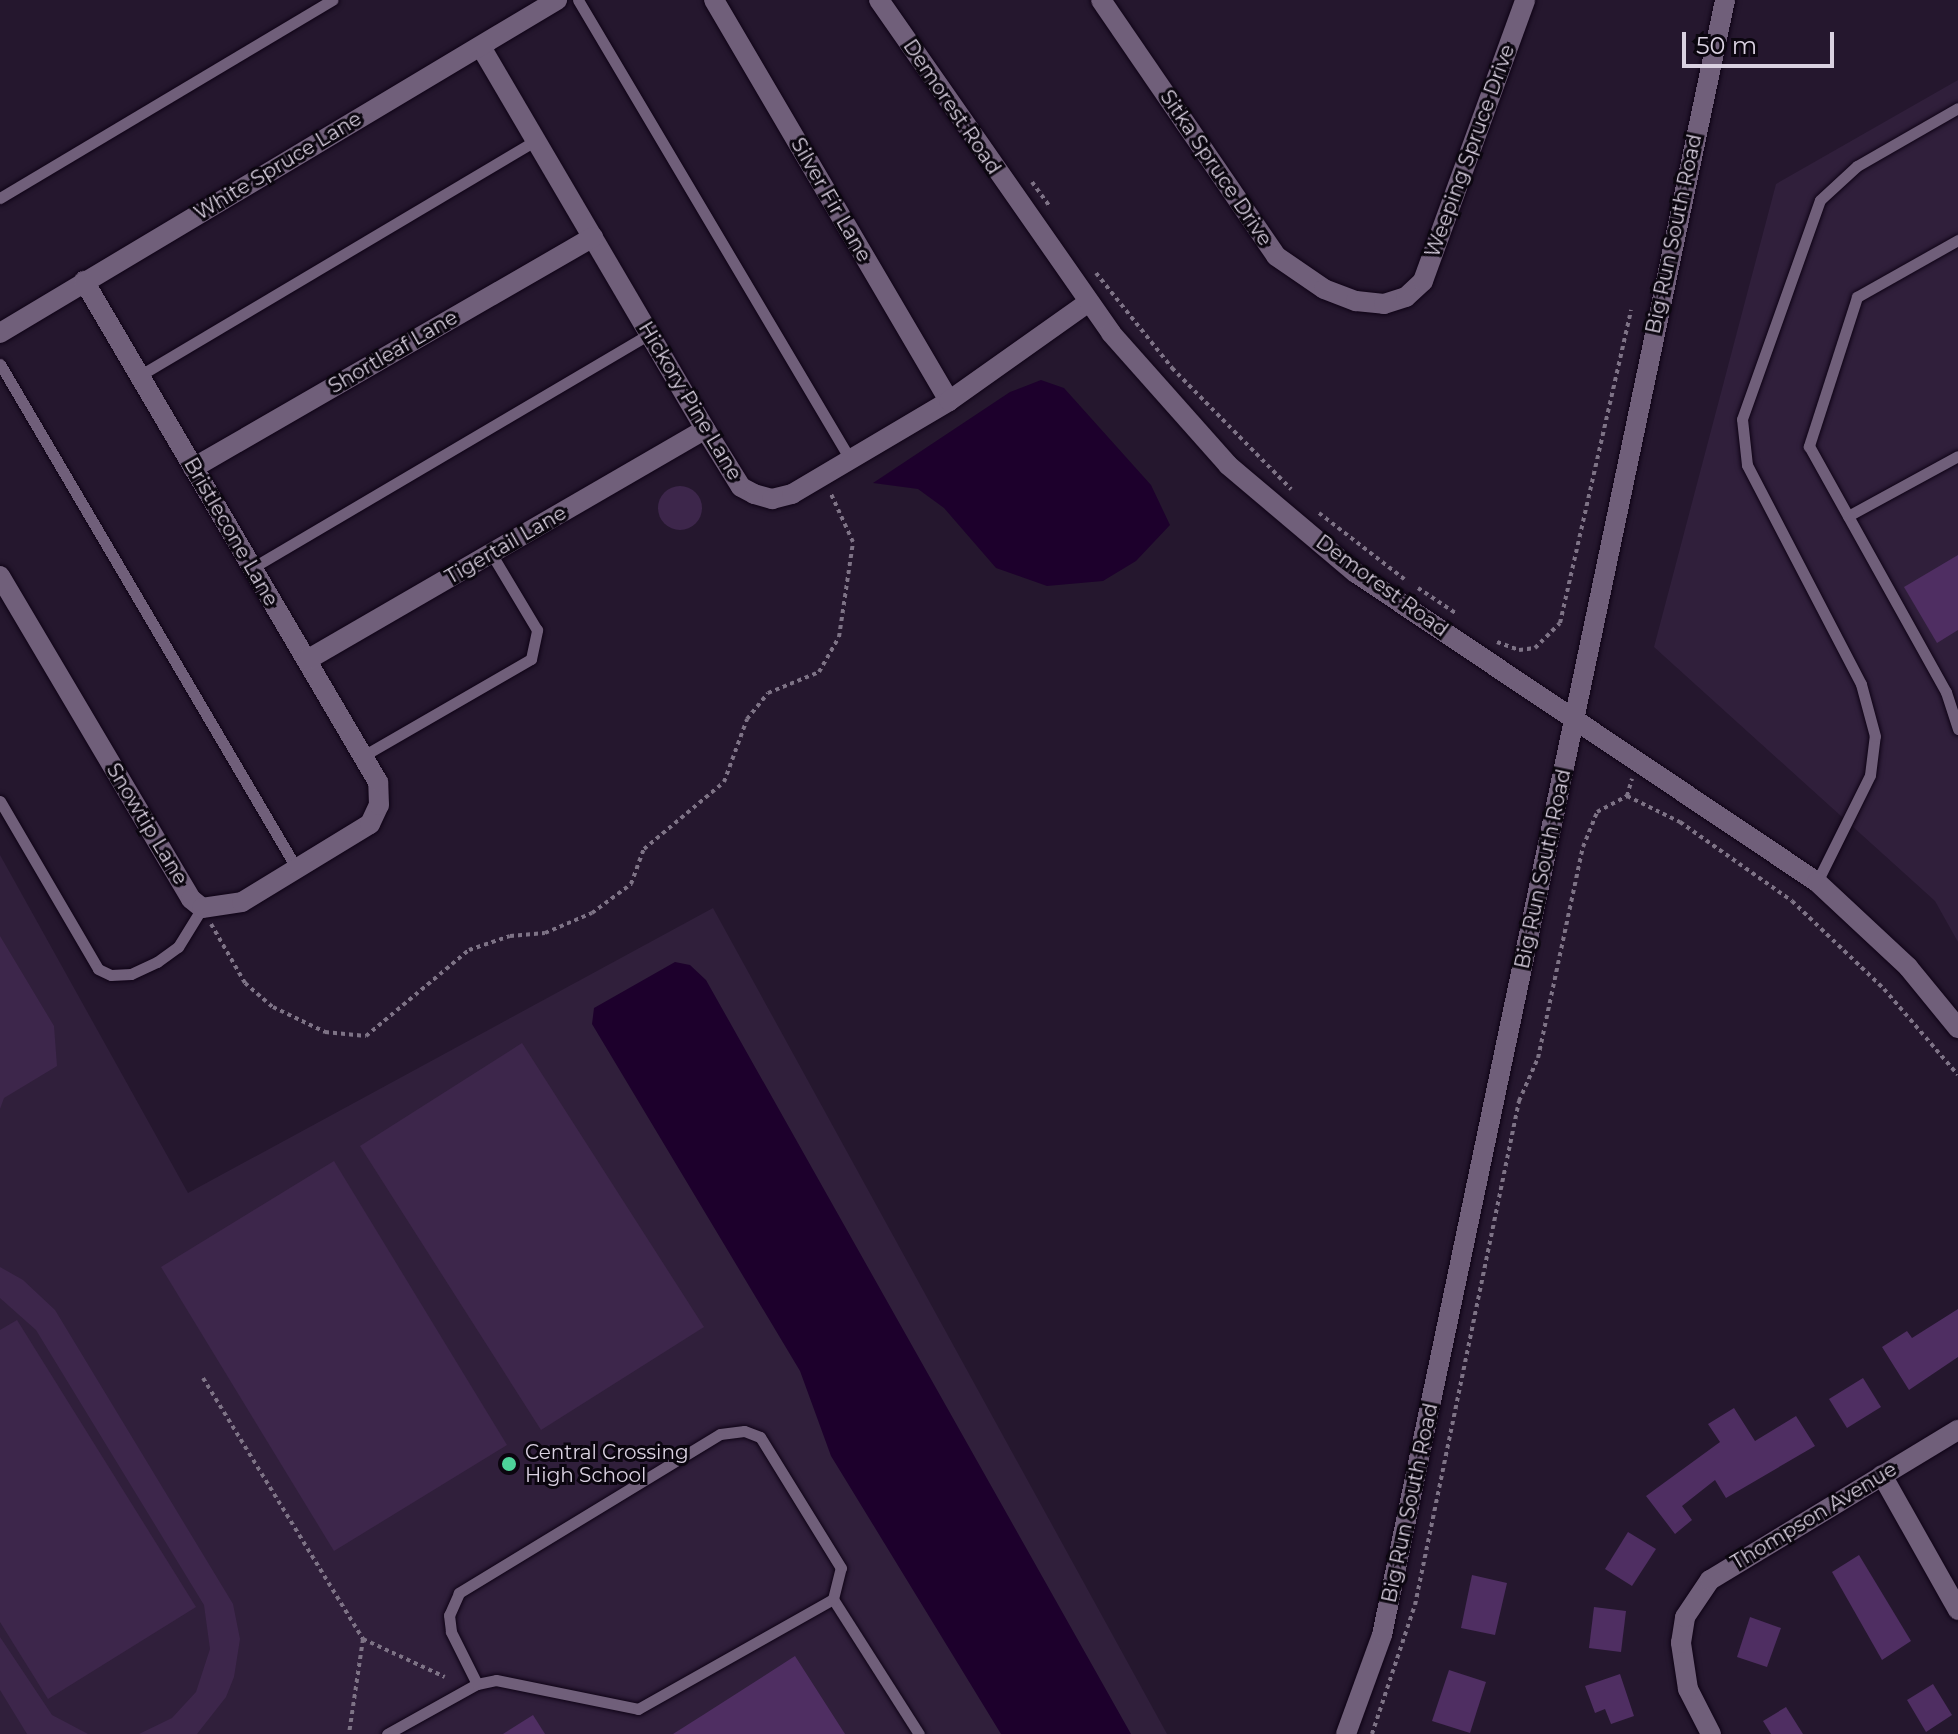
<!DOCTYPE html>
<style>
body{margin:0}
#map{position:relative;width:1958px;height:1734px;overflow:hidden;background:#25172e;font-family:Montserrat,sans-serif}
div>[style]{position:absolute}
.built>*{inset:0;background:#301f3b}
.green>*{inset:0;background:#3d264b}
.round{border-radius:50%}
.water>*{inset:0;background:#1d002c}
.building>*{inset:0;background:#4f2e62}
.path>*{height:4px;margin-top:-2px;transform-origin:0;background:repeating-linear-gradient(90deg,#7e7386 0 4px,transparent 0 8px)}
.roads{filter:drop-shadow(0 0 2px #0e0315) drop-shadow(0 0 2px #0e0315)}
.service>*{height:11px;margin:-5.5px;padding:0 5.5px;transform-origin:5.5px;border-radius:5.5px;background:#705f7a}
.minor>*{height:20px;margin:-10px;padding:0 10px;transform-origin:10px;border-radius:10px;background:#705f7a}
.tertiary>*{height:20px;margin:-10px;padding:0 10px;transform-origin:10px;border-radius:10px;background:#705f7a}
.dots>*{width:22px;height:22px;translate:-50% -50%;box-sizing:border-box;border:4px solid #0b060f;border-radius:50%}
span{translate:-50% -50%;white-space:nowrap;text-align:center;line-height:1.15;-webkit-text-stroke:6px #0b060f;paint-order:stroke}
.street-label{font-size:20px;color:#dad1e1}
.poi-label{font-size:20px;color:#dad1e1}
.left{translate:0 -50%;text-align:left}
.scale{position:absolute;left:1682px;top:32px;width:152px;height:36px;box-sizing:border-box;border:4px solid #dad1e1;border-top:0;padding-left:10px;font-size:24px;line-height:28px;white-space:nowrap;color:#dad1e1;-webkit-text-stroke:6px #0b060f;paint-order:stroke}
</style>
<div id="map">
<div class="built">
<i style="clip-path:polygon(1958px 80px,1958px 942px,1935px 901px,1654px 647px,1776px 184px)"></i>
<i style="clip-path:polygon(0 855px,188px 1193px,713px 908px,1167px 1734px,0 1734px)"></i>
</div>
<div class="green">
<i class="round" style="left:658px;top:486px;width:44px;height:44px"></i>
<i style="clip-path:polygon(0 936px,54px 1026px,57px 1066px,4px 1098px,0 1109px)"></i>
<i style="clip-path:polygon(522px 1043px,704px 1327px,541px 1430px,360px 1146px)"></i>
<i style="clip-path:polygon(334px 1161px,507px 1445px,334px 1551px,161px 1267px)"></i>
<i style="clip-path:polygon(0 1267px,23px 1280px,55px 1310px,233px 1604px,240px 1639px,234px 1677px,226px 1697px,197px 1734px,139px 1734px,172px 1718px,196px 1692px,210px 1649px,204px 1605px,36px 1330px,0 1298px)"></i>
<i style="clip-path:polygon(17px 1320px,196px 1607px,48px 1699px,0 1622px,0 1330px)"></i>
<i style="clip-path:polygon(0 1637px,52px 1715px,88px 1734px,27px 1734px,0 1690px)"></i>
</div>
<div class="water">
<i style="clip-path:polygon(1041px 380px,1064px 388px,1151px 485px,1170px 525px,1136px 561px,1103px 581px,1047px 586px,996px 568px,944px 508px,918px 489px,873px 483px,1010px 392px)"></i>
<i style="clip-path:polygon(675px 962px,690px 965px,706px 980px,1131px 1734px,1001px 1734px,831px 1456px,800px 1371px,592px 1024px,594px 1008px)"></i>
</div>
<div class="building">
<i style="clip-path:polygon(1958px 555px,1958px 630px,1937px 643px,1904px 587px)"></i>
<i style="clip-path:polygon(1958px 1309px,1958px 1357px,1909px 1390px,1882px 1347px,1907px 1331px,1912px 1338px)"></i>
<i style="clip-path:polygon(1863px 1378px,1881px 1407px,1847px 1428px,1829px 1399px)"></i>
<i style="clip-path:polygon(1734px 1408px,1755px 1441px,1796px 1416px,1815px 1446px,1726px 1498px,1715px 1480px,1682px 1506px,1692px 1520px,1675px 1534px,1646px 1496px,1720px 1442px,1708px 1424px)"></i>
<i style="clip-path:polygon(1628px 1532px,1656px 1549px,1632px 1586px,1605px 1569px)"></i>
<i style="clip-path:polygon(1859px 1555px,1911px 1641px,1882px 1660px,1832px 1572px)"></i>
<i style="clip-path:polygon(1472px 1575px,1507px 1583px,1495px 1635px,1461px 1628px)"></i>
<i style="clip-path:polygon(1594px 1607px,1626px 1611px,1621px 1652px,1589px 1648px)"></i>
<i style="clip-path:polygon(1750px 1617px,1781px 1628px,1767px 1667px,1737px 1657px)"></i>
<i style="clip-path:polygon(795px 1656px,845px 1734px,673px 1734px,703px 1715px)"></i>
<i style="clip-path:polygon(1449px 1670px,1486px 1682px,1470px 1733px,1432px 1721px)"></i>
<i style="clip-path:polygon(1620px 1674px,1634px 1716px,1611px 1724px,1605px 1709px,1595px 1713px,1585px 1686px)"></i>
<i style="clip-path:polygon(1933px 1684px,1952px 1715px,1926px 1732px,1907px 1700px)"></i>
<i style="clip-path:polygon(1786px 1707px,1803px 1734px,1771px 1734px,1763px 1721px)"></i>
<i style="clip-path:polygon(533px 1715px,545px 1734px,503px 1734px)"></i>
</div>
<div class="path">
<i style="left:1032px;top:182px;width:31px;rotate:54deg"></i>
<i style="left:1096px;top:273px;width:122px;rotate:51.3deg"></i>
<i style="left:1172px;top:368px;width:170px;rotate:45.5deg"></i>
<i style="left:1319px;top:513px;width:108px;rotate:37.8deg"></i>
<i style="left:1418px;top:588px;width:47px;rotate:33.7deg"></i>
<i style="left:1497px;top:642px;width:23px;rotate:20deg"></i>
<i style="left:1519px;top:650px;width:16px;rotate:-7deg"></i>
<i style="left:1535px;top:648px;width:35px;rotate:-45deg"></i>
<i style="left:1560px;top:623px;width:321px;rotate:-77.2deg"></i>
<i style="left:1627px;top:796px;width:18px;rotate:-74deg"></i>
<i style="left:211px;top:924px;width:68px;rotate:60deg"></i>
<i style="left:245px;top:983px;width:37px;rotate:41deg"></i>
<i style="left:273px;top:1007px;width:58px;rotate:25.7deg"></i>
<i style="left:325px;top:1032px;width:41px;rotate:5.6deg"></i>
<i style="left:366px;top:1036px;width:134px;rotate:-39.9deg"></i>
<i style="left:469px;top:950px;width:43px;rotate:-18.9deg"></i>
<i style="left:510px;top:936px;width:35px;rotate:-5deg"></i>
<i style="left:545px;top:933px;width:51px;rotate:-23.1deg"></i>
<i style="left:592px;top:913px;width:49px;rotate:-36.6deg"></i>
<i style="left:631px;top:884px;width:37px;rotate:-70deg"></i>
<i style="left:644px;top:849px;width:104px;rotate:-39.9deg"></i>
<i style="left:724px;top:782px;width:67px;rotate:-69.9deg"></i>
<i style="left:747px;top:719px;width:33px;rotate:-51deg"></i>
<i style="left:768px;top:693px;width:55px;rotate:-22.4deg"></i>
<i style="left:819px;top:672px;width:40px;rotate:-60.3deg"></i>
<i style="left:839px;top:637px;width:96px;rotate:-81.6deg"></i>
<i style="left:853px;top:542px;width:53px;rotate:-114.6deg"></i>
<i style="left:203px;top:1378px;width:306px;rotate:58.5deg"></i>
<i style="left:363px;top:1639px;width:96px;rotate:98.4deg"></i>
<i style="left:363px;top:1639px;width:90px;rotate:24.9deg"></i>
<i style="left:1372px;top:1734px;width:136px;rotate:-71.6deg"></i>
<i style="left:1415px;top:1605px;width:515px;rotate:-78.34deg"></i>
<i style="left:1519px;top:1101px;width:47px;rotate:-66.2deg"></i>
<i style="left:1538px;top:1058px;width:216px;rotate:-78deg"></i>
<i style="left:1583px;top:847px;width:38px;rotate:-68deg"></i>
<i style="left:1597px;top:812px;width:34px;rotate:-28deg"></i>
<i style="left:1627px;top:796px;width:59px;rotate:26.1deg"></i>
<i style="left:1680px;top:822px;width:137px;rotate:35.2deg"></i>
<i style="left:1792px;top:901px;width:127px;rotate:43.7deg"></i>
<i style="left:1884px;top:989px;width:113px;rotate:49.3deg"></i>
</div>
<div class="roads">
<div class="service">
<i style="left:578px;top:0;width:534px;rotate:59.35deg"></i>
<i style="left:0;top:198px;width:387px;rotate:-30.8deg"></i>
<i style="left:1958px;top:240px;width:116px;rotate:150.6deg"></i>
<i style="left:1857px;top:297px;width:157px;rotate:107.9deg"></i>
<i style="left:1809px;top:446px;width:282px;rotate:60.9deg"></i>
<i style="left:1946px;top:692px;width:39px;rotate:72deg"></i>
<i style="left:0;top:364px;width:586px;rotate:59.54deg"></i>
<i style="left:139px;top:376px;width:463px;rotate:-30.7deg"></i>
<i style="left:1848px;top:516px;width:125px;rotate:-28.6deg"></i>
<i style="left:252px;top:568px;width:461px;rotate:-30.5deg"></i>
<i style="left:363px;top:756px;width:194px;rotate:-30deg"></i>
<i style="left:531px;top:659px;width:30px;rotate:-78deg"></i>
<i style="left:537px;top:630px;width:90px;rotate:-120.9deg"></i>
<i style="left:0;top:801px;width:194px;rotate:59.7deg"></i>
<i style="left:98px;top:969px;width:14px;rotate:25deg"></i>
<i style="left:111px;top:975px;width:20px;rotate:-3deg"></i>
<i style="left:131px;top:974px;width:29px;rotate:-25deg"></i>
<i style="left:157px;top:962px;width:26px;rotate:-36deg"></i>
<i style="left:178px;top:947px;width:46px;rotate:-58.4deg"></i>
<i style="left:1817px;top:882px;width:119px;rotate:-63.6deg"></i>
<i style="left:1870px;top:775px;width:39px;rotate:-83deg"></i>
<i style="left:1875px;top:736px;width:54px;rotate:-105.1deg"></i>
<i style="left:1861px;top:684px;width:247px;rotate:-117.5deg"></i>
<i style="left:1747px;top:465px;width:46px;rotate:-96.2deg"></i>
<i style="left:1742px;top:419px;width:232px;rotate:-70.4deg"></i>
<i style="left:1820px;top:200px;width:50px;rotate:-42.6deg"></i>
<i style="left:1857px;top:166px;width:116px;rotate:-29.9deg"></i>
<i style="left:833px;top:1599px;width:160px;rotate:57.5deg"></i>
<i style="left:387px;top:1734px;width:103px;rotate:-29.1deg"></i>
<i style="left:477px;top:1684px;width:19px;rotate:-12deg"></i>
<i style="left:496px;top:1680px;width:145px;rotate:11.5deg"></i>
<i style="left:638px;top:1709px;width:224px;rotate:-29.4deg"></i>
<i style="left:833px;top:1599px;width:32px;rotate:-76deg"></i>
<i style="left:841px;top:1568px;width:154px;rotate:-121.7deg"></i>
<i style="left:760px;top:1437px;width:17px;rotate:-159deg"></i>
<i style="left:744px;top:1431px;width:24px;rotate:173deg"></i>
<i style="left:720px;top:1434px;width:306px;rotate:148.7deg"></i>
<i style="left:459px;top:1593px;width:24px;rotate:114deg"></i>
<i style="left:449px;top:1615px;width:17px;rotate:83deg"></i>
<i style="left:451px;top:1632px;width:58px;rotate:63.4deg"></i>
</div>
<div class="minor">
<i style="left:714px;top:0;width:465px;rotate:59.6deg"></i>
<i style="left:1101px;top:0;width:310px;rotate:55.6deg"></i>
<i style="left:1276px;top:256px;width:58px;rotate:34.5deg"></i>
<i style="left:1324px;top:289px;width:34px;rotate:21deg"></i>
<i style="left:1356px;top:301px;width:28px;rotate:6deg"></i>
<i style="left:1384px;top:304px;width:23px;rotate:-18deg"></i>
<i style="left:1406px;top:297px;width:23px;rotate:-43deg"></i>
<i style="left:1423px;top:281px;width:299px;rotate:-70deg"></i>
<i style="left:481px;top:47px;width:443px;rotate:59.6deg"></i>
<i style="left:705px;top:429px;width:68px;rotate:58.2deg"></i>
<i style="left:741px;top:487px;width:15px;rotate:28deg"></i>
<i style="left:754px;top:494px;width:19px;rotate:16deg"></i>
<i style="left:772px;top:499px;width:21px;rotate:-14deg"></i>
<i style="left:792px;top:494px;width:182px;rotate:-30.6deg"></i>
<i style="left:949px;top:401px;width:171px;rotate:-35.3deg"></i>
<i style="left:0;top:333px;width:649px;rotate:-30.87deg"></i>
<i style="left:193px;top:468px;width:462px;rotate:-30deg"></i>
<i style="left:0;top:576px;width:375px;rotate:59.4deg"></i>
<i style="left:191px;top:899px;width:14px;rotate:39deg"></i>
<i style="left:202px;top:908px;width:40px;rotate:-8.5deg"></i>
<i style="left:242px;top:902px;width:150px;rotate:-31.4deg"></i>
<i style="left:370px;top:824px;width:21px;rotate:-65deg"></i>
<i style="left:379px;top:805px;width:23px;rotate:-92deg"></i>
<i style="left:378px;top:782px;width:581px;rotate:-120.41deg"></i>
<i style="left:307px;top:660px;width:460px;rotate:-30.1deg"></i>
<i style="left:1882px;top:1475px;width:155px;rotate:60.6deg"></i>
<i style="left:1711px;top:1734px;width:51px;rotate:-117.1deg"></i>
<i style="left:1688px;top:1689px;width:47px;rotate:-98.7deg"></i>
<i style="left:1681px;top:1643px;width:26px;rotate:-81deg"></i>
<i style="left:1685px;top:1617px;width:45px;rotate:-56deg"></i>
<i style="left:1710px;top:1580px;width:290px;rotate:-31.2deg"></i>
</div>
<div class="tertiary">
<i style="left:879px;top:0;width:406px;rotate:55.1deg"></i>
<i style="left:1111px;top:333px;width:176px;rotate:48.4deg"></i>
<i style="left:1228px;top:465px;width:167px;rotate:40.2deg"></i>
<i style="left:1356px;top:573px;width:555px;rotate:33.83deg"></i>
<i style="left:1817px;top:882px;width:125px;rotate:43deg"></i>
<i style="left:1908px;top:967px;width:79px;rotate:50.7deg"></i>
<i style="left:1346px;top:1734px;width:105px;rotate:-70deg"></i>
<i style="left:1382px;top:1635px;width:1671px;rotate:-78.15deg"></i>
</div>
</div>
<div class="dots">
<i style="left:509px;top:1464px;background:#4dd39a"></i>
</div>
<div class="street-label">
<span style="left:952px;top:107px;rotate:56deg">Demorest Road</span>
<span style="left:1470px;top:151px;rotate:-70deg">Weeping Spruce Drive</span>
<span style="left:278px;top:166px;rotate:-31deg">White Spruce Lane</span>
<span style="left:1216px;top:168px;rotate:56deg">Sitka Spruce Drive</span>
<span style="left:831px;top:200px;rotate:60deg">Silver Fir Lane</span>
<span style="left:1674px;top:234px;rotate:-78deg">Big Run South Road</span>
<span style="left:393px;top:352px;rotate:-30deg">Shortleaf Lane</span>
<span style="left:690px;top:401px;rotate:59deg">Hickory Pine Lane</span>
<span style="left:231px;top:532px;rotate:60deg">Bristlecone Lane</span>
<span style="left:506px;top:545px;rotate:-30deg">Tigertail Lane</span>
<span style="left:1382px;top:586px;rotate:36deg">Demorest Road</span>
<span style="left:147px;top:824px;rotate:59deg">Snowtip Lane</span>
<span style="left:1543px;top:869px;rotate:-78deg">Big Run South Road</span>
<span style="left:1410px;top:1503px;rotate:-78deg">Big Run South Road</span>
<span style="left:1814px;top:1516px;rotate:-31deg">Thompson Avenue</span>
</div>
<div class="poi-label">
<span class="left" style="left:525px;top:1464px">Central Crossing<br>High School</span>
</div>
<div class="scale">50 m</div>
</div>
